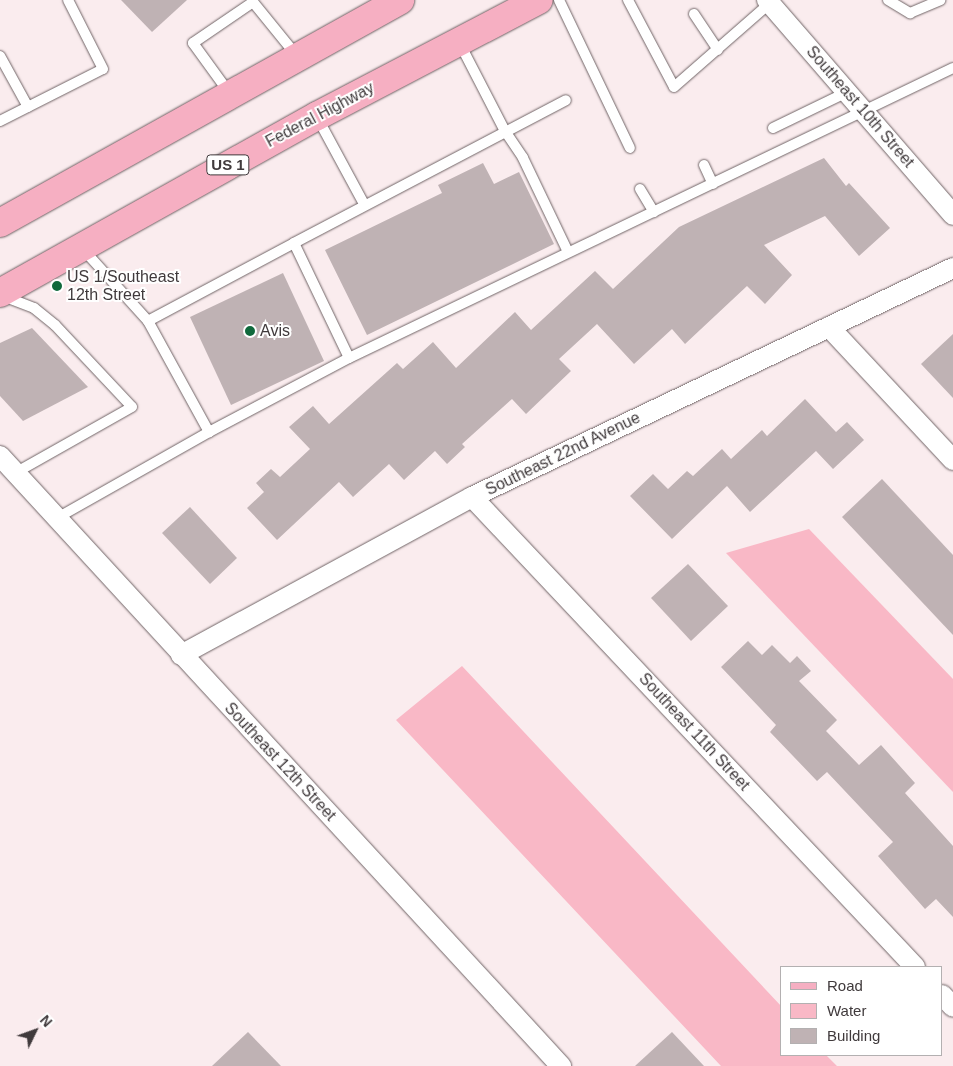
<!DOCTYPE html>
<style>
body{margin:0}
#map{position:relative;width:953px;height:1066px;overflow:hidden;background:#faecee;font-family:Arial,sans-serif}
div>[style]{position:absolute}
.water>*{inset:0;background:#f9b8c6}
.building>*{inset:0;background:#bfb2b4}
.roads{filter:drop-shadow(0 0 1px #706466) drop-shadow(0 0 1px #706466)}
.lane>*{height:10px;margin:-5px;padding:0 5px;transform-origin:5px;border-radius:5px;background:#fff}
.street>*{height:20px;margin:-10px;padding:0 10px;transform-origin:10px;border-radius:10px;background:#fff}
.primary>*{height:28px;margin:-14px;padding:0 14px;transform-origin:14px;border-radius:14px;background:#f6afc2}
.dots>*{width:14px;height:14px;translate:-50% -50%;box-sizing:border-box;border:2px solid #fff;border-radius:50%}
span{translate:-50% -50%;white-space:nowrap;text-align:center;line-height:1.15;-webkit-text-stroke:4px #fff;paint-order:stroke}
.shield-label span{padding:1px 4px;background:#fff;border:1px solid;border-radius:4px;-webkit-text-stroke-width:0}
.shield-label{font-size:15px;color:#403a3c;font-weight:700}
.street-label{font-size:16px;color:#403a3c}
.poi-label{font-size:16px;color:#403a3c}
.left{translate:0 -50%;text-align:left}
.legend{position:absolute;left:780px;top:966px;width:162px;height:90px;box-sizing:border-box;background:#fff;border:1px solid #b3b0b1;margin:0;padding:6px 9px;list-style:none;font-size:15px;color:#403a3c}
.legend li{display:flex;align-items:center;gap:10px;height:25px}
.legend b{width:25px;border:1px solid #b3b0b1}
.north{position:absolute;left:10px;top:1006px;width:50px;height:50px;-webkit-text-stroke:4px #fff;paint-order:stroke;rotate:48deg;font-size:14px;font-weight:700;line-height:20px;text-align:center;color:#403a3c}
.north::after{content:'';display:block;margin:auto;width:18px;height:22px;background:#403a3c;clip-path:polygon(50% 0,100% 100%,50% 72%,0 100%)}
</style>
<div id="map">
<div class="water">
<i style="clip-path:polygon(809px 529px,953px 679px,953px 792px,726px 553px)"></i>
<i style="clip-path:polygon(462px 666px,782px 1007px,782px 1055px,826px 1055px,837px 1066px,721px 1066px,396px 720px)"></i>
</div>
<div class="building">
<i style="clip-path:polygon(121px 0,187px 0,152px 32px)"></i>
<i style="clip-path:polygon(824px 158px,846px 186px,849px 183px,890px 228px,859px 256px,825px 216px,764px 245px,792px 275px,765px 304px,747px 286px,685px 344px,672px 329px,634px 364px,597px 324px,559px 359px,571px 371px,526px 414px,512px 399px,462px 444px,465px 447px,447px 464px,435px 451px,404px 480px,389px 464px,353px 497px,339px 482px,277px 540px,247px 508px,264px 492px,256px 483px,271px 469px,280px 477px,310px 449px,289px 427px,313px 406px,329px 424px,397px 363px,403px 369px,433px 342px,456px 368px,515px 312px,531px 330px,595px 271px,613px 289px,679px 227px)"></i>
<i style="clip-path:polygon(483px 163px,494px 184px,519px 172px,554px 244px,367px 335px,325px 250px,442px 193px,438px 185px)"></i>
<i style="clip-path:polygon(283px 273px,324px 361px,231px 405px,190px 317px)"></i>
<i style="clip-path:polygon(32px 328px,88px 387px,23px 421px,0 396px,0 343px)"></i>
<i style="clip-path:polygon(953px 334px,953px 398px,921px 364px)"></i>
<i style="clip-path:polygon(805px 399px,836px 432px,847px 422px,864px 440px,833px 469px,816px 451px,750px 512px,727px 486px,672px 539px,630px 496px,653px 474px,668px 489px,687px 471px,693px 476px,722px 449px,731px 459px,762px 430px,767px 436px)"></i>
<i style="clip-path:polygon(882px 479px,953px 555px,953px 635px,842px 517px)"></i>
<i style="clip-path:polygon(190px 507px,237px 558px,210px 584px,162px 533px)"></i>
<i style="clip-path:polygon(688px 564px,728px 606px,691px 641px,651px 598px)"></i>
<i style="clip-path:polygon(748px 641px,762px 655px,772px 645px,790px 663px,797px 656px,811px 671px,799px 681px,837px 720px,826px 731px,859px 765px,881px 745px,915px 783px,905px 793px,953px 846px,953px 917px,936px 899px,925px 909px,878px 856px,893px 842px,827px 772px,817px 781px,770px 732px,776px 725px,721px 667px)"></i>
<i style="clip-path:polygon(248px 1032px,281px 1066px,212px 1066px)"></i>
<i style="clip-path:polygon(672px 1032px,704px 1066px,635px 1066px)"></i>
</div>
<div class="roads">
<div class="lane">
<i style="left:559px;top:0;width:164px;rotate:64.4deg"></i>
<i style="left:628px;top:0;width:98px;rotate:62.1deg"></i>
<i style="left:674px;top:87px;width:128px;rotate:-41.2deg"></i>
<i style="left:888px;top:0;width:26px;rotate:31deg"></i>
<i style="left:910px;top:13px;width:33px;rotate:-23deg"></i>
<i style="left:694px;top:14px;width:43px;rotate:56.3deg"></i>
<i style="left:459px;top:42px;width:100px;rotate:62.7deg"></i>
<i style="left:505px;top:131px;width:32px;rotate:56deg"></i>
<i style="left:523px;top:158px;width:104px;rotate:64.4deg"></i>
<i style="left:0;top:56px;width:58px;rotate:61.2deg"></i>
<i style="left:230px;top:94px;width:63px;rotate:-126deg"></i>
<i style="left:193px;top:43px;width:73px;rotate:-34.3deg"></i>
<i style="left:253px;top:2px;width:68px;rotate:50.9deg"></i>
<i style="left:317px;top:117px;width:99px;rotate:61.6deg"></i>
<i style="left:0;top:121px;width:115px;rotate:-26.8deg"></i>
<i style="left:103px;top:69px;width:77px;rotate:-116.9deg"></i>
<i style="left:773px;top:128px;width:82px;rotate:-25.9deg"></i>
<i style="left:704px;top:165px;width:21px;rotate:65deg"></i>
<i style="left:640px;top:189px;width:27px;rotate:59deg"></i>
<i style="left:294px;top:243px;width:307px;rotate:-27.7deg"></i>
<i style="left:82px;top:248px;width:98px;rotate:47.9deg"></i>
<i style="left:148px;top:321px;width:127px;rotate:61.2deg"></i>
<i style="left:3px;top:296px;width:33px;rotate:21deg"></i>
<i style="left:34px;top:308px;width:27px;rotate:39deg"></i>
<i style="left:55px;top:325px;width:112px;rotate:46.8deg"></i>
<i style="left:132px;top:407px;width:134px;rotate:150.6deg"></i>
<i style="left:148px;top:321px;width:166px;rotate:-28.1deg"></i>
<i style="left:294px;top:243px;width:127px;rotate:64.4deg"></i>
<i style="left:57px;top:518px;width:175px;rotate:-29.5deg"></i>
<i style="left:209px;top:432px;width:158px;rotate:-27.9deg"></i>
<i style="left:349px;top:358px;width:670px;rotate:-25.65deg"></i>
</div>
<div class="street">
<i style="left:767px;top:0;width:284px;rotate:49.1deg"></i>
<i style="left:829px;top:327px;width:182px;rotate:47deg"></i>
<i style="left:0;top:456px;width:829px;rotate:47.4deg"></i>
<i style="left:472px;top:497px;width:646px;rotate:46.69deg"></i>
<i style="left:181px;top:655px;width:331px;rotate:-28.5deg"></i>
<i style="left:472px;top:497px;width:533px;rotate:-25.46deg"></i>
<i style="left:942px;top:995px;width:16px;rotate:47deg"></i>
</div>
<div class="primary">
<i style="left:0;top:223px;width:458px;rotate:-29.1deg"></i>
<i style="left:0;top:293px;width:363px;rotate:-29.2deg"></i>
<i style="left:317px;top:116px;width:250px;rotate:-27.6deg"></i>
</div>
</div>
<div class="dots">
<i style="left:57px;top:286px;background:#0f693c"></i>
<i style="left:250px;top:331px;background:#0f693c"></i>
</div>
<div class="shield-label">
<span style="left:228px;top:165px">US 1</span>
</div>
<div class="street-label">
<span style="left:860px;top:107px;rotate:49deg">Southeast 10th Street</span>
<span style="left:320px;top:115px;rotate:-28deg">Federal Highway</span>
<span style="left:563px;top:454px;rotate:-26deg">Southeast 22nd Avenue</span>
<span style="left:694px;top:732px;rotate:47deg">Southeast 11th Street</span>
<span style="left:280px;top:762px;rotate:47deg">Southeast 12th Street</span>
</div>
<div class="poi-label">
<span class="left" style="left:67px;top:286px">US 1/Southeast<br>12th Street</span>
<span class="left" style="left:260px;top:331px">Avis</span>
</div>
<ul class="legend">
<li><b style="height:6px;background:#f6afc2"></b>Road</li>
<li><b style="height:14px;background:#f9b8c6"></b>Water</li>
<li><b style="height:14px;background:#bfb2b4"></b>Building</li>
</ul>
<div class="north">N</div>
</div>
